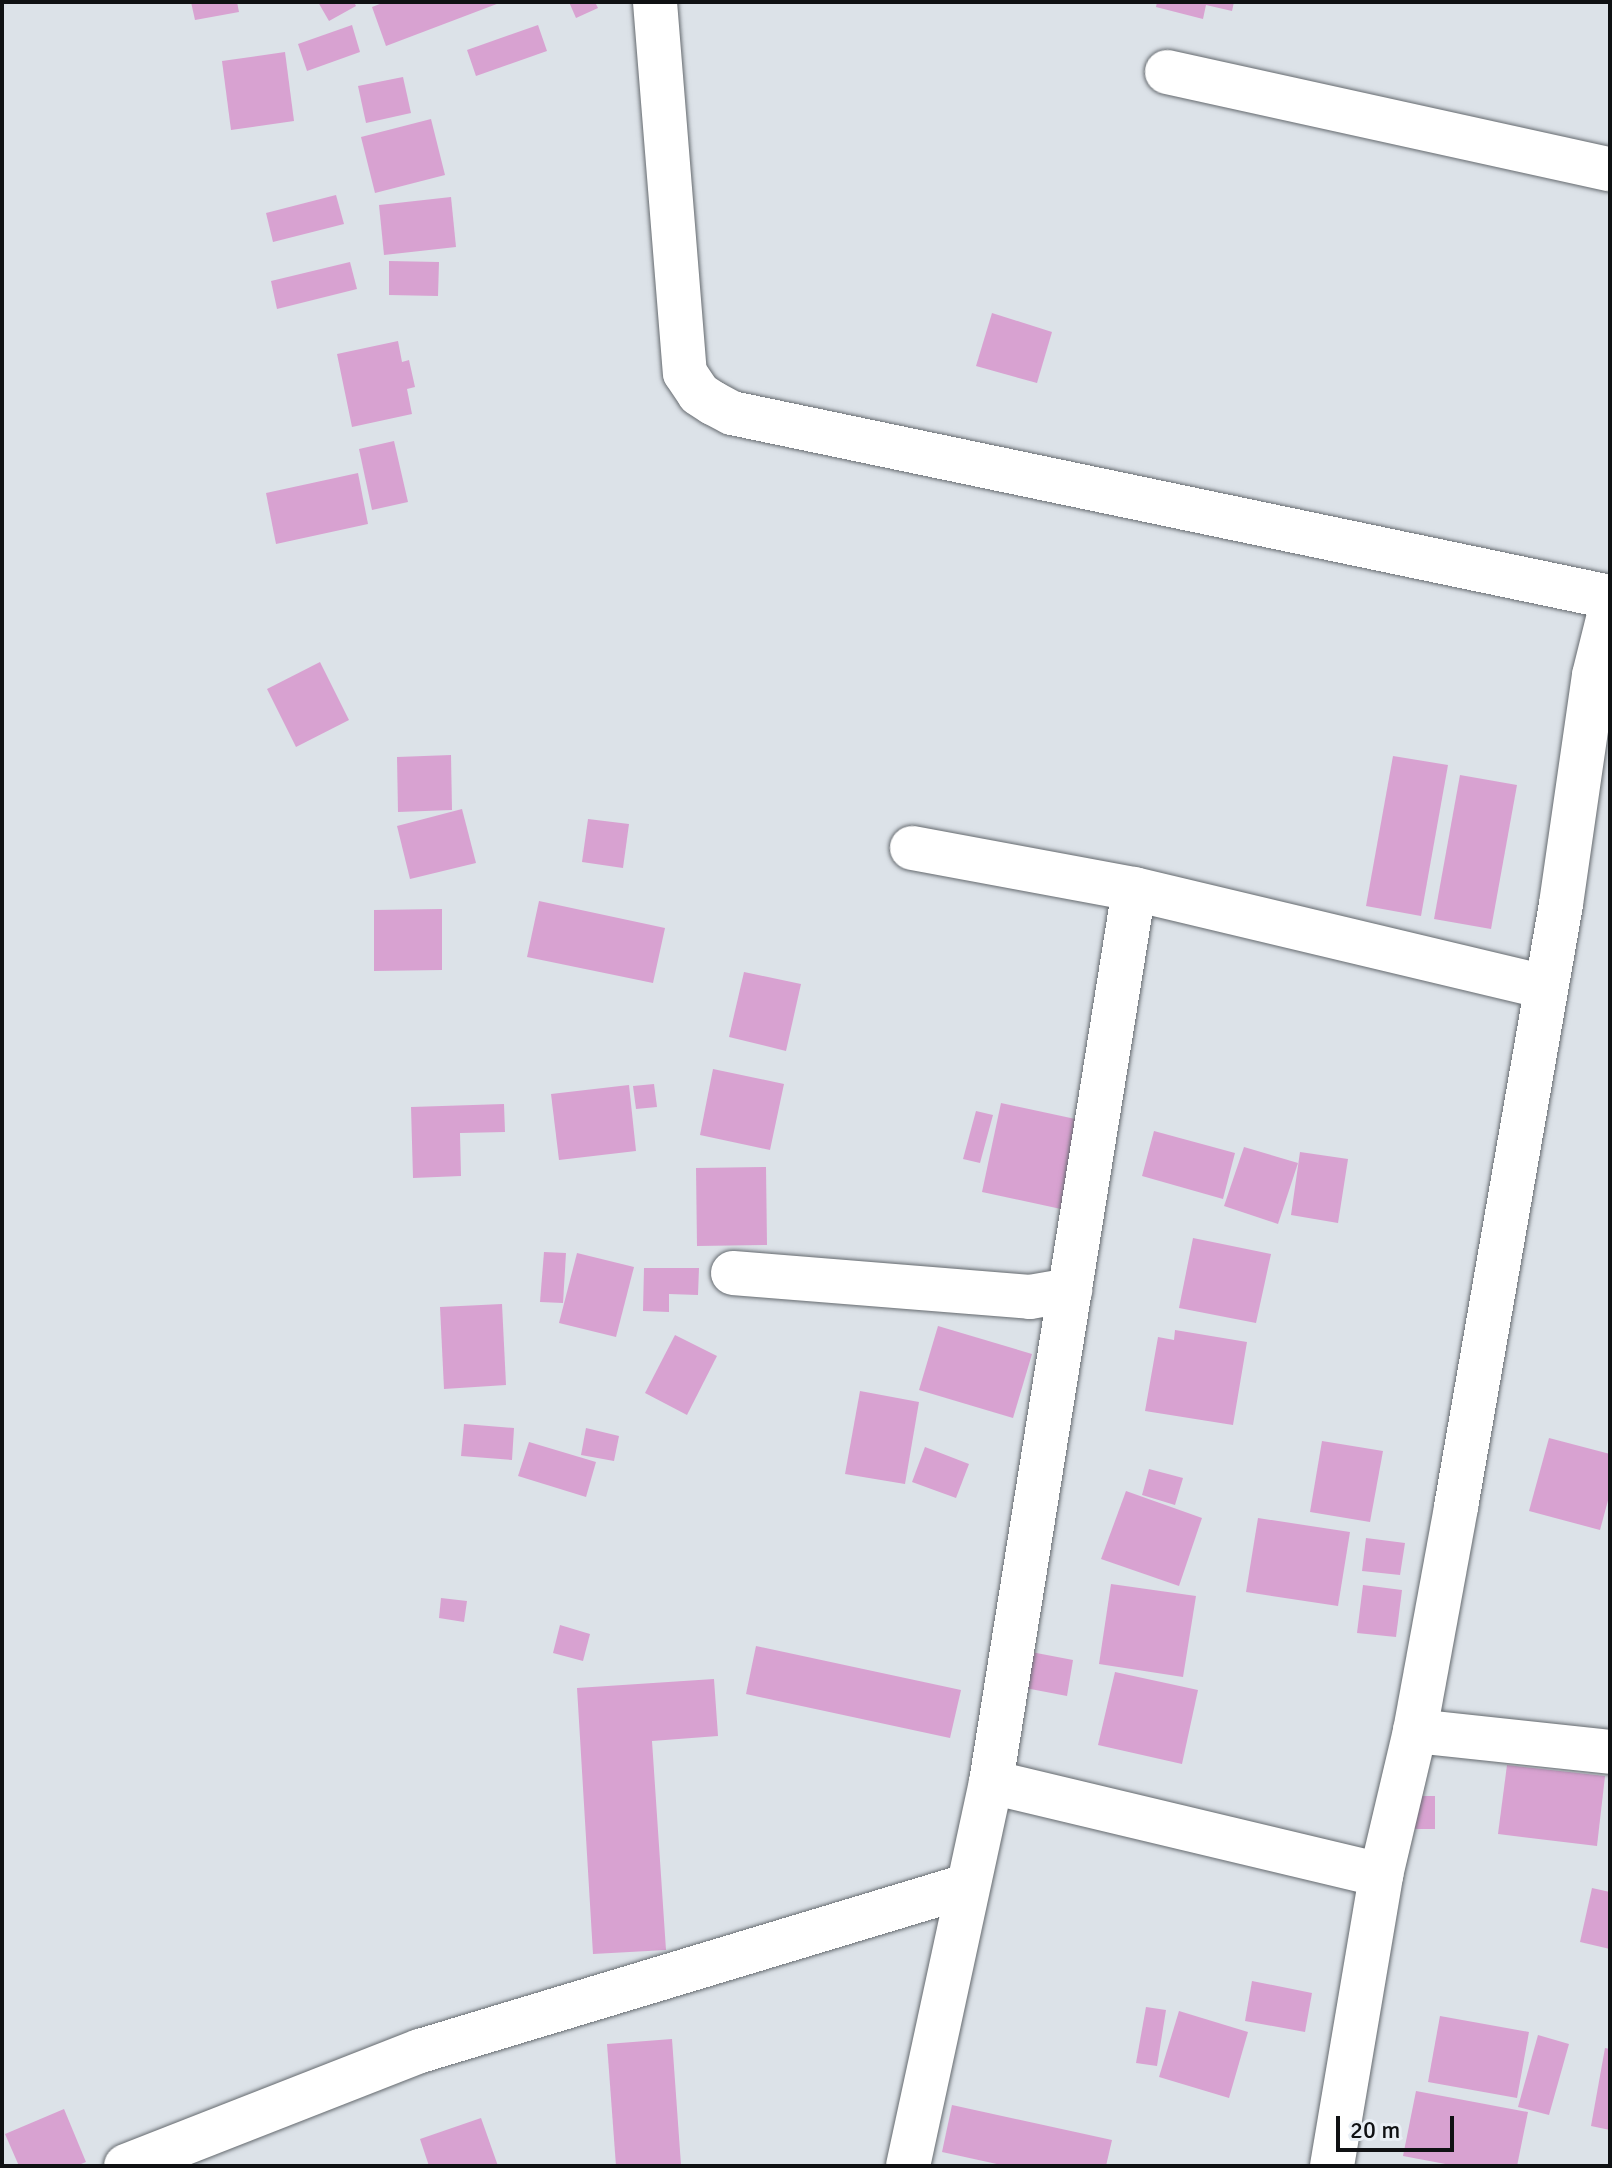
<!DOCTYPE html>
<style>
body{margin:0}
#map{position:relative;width:1612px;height:2168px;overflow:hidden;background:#dce2e8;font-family:Signika,sans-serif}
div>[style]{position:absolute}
.building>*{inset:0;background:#d8a2d1}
.roads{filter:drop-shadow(0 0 2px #656a6f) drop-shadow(0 0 2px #656a6f)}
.street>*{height:44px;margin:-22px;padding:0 22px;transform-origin:22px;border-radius:22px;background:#fff}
span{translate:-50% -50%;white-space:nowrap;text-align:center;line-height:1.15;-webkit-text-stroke:8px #e9eff5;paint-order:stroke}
.frame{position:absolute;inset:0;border:4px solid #0f1113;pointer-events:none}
.scale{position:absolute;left:1336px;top:2116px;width:118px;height:36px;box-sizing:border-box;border:4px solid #0f1113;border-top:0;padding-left:10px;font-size:24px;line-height:28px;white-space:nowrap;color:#0f1113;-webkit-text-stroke:6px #e9eff5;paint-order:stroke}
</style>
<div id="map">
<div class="building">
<i style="clip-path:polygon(191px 2px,237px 2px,239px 12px,195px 20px)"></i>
<i style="clip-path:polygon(318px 2px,354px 2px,356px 6px,329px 21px)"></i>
<i style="clip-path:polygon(385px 2px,502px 2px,386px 46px,372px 7px)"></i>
<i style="clip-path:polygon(569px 2px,595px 2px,598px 8px,576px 18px)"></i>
<i style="clip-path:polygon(1157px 2px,1234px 2px,1232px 11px,1206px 5px,1203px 19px,1156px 7px)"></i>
<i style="clip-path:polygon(352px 25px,360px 52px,307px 71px,298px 44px)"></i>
<i style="clip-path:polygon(538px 25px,547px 51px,476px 76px,467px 50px)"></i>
<i style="clip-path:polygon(285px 52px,294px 121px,231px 130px,222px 61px)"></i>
<i style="clip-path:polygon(403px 77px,411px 113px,366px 123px,358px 86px)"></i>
<i style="clip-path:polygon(431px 119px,445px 175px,375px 193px,361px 137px)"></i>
<i style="clip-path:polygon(336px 195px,344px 224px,273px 242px,266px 213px)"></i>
<i style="clip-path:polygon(451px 197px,456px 247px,384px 255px,379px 205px)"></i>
<i style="clip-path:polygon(389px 261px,439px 262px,438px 296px,389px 295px)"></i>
<i style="clip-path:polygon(350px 262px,357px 289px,277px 309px,271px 281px)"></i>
<i style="clip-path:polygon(992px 313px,1052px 332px,1037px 383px,976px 366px)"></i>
<i style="clip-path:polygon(398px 341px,402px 362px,409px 360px,415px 387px,407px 389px,412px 414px,352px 427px,337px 354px)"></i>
<i style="clip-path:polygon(394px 441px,408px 502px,372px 510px,359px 449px)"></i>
<i style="clip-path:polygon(358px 473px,368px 524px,276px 544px,266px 493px)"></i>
<i style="clip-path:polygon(320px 662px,349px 720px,296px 747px,267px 689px)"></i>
<i style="clip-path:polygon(451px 755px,452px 810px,398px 812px,397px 757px)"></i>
<i style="clip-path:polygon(1393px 756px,1448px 765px,1421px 916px,1366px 906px)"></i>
<i style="clip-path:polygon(1460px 775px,1517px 785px,1491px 929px,1434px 919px)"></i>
<i style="clip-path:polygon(462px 809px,476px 863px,410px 879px,397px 826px)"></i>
<i style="clip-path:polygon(588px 819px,629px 824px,623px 868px,582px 862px)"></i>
<i style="clip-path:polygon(539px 901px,665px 928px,653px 983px,527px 957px)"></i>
<i style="clip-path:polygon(442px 909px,442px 970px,374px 971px,374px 910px)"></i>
<i style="clip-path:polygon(744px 972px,801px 984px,786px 1051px,729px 1037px)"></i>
<i style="clip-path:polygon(713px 1069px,784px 1084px,770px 1150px,700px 1135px)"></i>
<i style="clip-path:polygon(654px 1084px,657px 1107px,636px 1109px,633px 1086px)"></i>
<i style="clip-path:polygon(629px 1085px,636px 1151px,559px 1160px,551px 1094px)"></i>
<i style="clip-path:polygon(1001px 1103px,1080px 1120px,1061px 1209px,982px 1192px)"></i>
<i style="clip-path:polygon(504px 1104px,505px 1132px,460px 1133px,461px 1176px,413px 1178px,411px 1107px)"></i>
<i style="clip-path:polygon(976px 1111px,993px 1115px,980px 1163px,963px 1159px)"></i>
<i style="clip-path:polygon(1154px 1131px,1235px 1153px,1223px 1199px,1142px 1176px)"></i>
<i style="clip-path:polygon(1244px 1147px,1298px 1163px,1278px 1224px,1224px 1206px)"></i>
<i style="clip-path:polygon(1300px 1152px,1348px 1159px,1338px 1223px,1291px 1215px)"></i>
<i style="clip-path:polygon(766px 1167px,767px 1245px,697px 1246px,696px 1168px)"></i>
<i style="clip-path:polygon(1193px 1238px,1271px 1254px,1256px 1323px,1179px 1308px)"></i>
<i style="clip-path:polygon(544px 1252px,566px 1253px,563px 1303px,540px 1302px)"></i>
<i style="clip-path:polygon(577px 1253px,634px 1267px,616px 1337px,559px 1323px)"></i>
<i style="clip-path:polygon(644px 1268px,699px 1268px,698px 1295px,669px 1294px,669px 1312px,643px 1311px)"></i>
<i style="clip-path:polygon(502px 1304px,506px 1385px,444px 1389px,440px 1307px)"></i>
<i style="clip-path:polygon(938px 1326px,1032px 1354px,1013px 1418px,919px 1390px)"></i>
<i style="clip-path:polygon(1175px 1330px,1247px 1342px,1233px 1425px,1145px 1411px,1158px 1337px,1174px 1340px)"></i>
<i style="clip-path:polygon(675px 1335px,717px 1356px,687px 1415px,645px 1393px)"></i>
<i style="clip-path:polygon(860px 1391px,919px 1402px,905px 1484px,845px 1474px)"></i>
<i style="clip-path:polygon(464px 1424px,514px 1428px,512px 1460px,461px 1456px)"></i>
<i style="clip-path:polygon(586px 1428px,619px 1436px,614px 1461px,581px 1455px)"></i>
<i style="clip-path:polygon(1549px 1438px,1610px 1454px,1610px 1493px,1600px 1530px,1529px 1511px)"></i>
<i style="clip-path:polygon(1322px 1441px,1383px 1451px,1370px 1522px,1310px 1512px)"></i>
<i style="clip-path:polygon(529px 1442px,596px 1462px,586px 1497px,518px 1476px)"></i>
<i style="clip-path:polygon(925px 1447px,969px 1464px,956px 1498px,912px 1482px)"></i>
<i style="clip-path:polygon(1149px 1469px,1183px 1478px,1175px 1505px,1142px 1495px)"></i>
<i style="clip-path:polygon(1126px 1491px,1202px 1518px,1179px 1586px,1101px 1559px)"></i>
<i style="clip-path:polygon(1258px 1518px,1350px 1532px,1338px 1606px,1246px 1592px)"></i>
<i style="clip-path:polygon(1366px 1538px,1405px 1543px,1400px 1575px,1362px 1571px)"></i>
<i style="clip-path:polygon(1111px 1584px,1196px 1596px,1183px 1677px,1099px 1664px)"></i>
<i style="clip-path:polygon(1363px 1585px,1402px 1590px,1396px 1637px,1357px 1633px)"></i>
<i style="clip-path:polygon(441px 1598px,467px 1601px,464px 1622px,439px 1618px)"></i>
<i style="clip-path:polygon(560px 1625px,590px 1634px,583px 1661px,553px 1653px)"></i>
<i style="clip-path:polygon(756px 1646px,961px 1690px,950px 1738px,746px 1694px)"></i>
<i style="clip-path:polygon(1026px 1651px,1073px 1660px,1067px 1696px,1020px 1687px)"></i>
<i style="clip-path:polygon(1115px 1672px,1198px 1690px,1182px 1764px,1098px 1745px)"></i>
<i style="clip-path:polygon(714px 1679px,718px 1736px,652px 1741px,666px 1950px,593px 1954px,577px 1688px)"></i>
<i style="clip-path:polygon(1507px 1765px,1605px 1776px,1597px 1846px,1498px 1834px)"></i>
<i style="clip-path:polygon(1407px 1796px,1435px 1796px,1435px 1829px,1407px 1829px)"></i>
<i style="clip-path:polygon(1592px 1888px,1610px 1892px,1610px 1949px,1580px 1942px)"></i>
<i style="clip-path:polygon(1252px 1981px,1312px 1993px,1305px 2032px,1245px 2021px)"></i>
<i style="clip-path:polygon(1146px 2007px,1166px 2010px,1157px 2066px,1136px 2063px)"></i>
<i style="clip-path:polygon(1179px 2011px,1248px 2032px,1229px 2098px,1159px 2077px)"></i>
<i style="clip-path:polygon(1440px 2016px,1529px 2032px,1517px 2098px,1428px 2082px)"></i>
<i style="clip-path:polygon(1538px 2035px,1569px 2044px,1549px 2115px,1518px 2107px)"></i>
<i style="clip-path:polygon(672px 2039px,681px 2165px,616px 2166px,607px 2044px)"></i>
<i style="clip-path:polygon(1605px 2048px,1610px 2049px,1610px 2130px,1591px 2126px)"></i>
<i style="clip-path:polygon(1416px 2091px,1528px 2112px,1517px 2166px,1456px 2166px,1403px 2156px)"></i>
<i style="clip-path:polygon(952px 2105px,1112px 2140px,1106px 2166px,1006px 2166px,942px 2152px)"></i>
<i style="clip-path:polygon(64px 2109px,86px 2162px,76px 2166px,19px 2166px,5px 2134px)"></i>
<i style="clip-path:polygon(481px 2118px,498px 2166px,429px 2166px,420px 2139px)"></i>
</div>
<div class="roads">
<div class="street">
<i style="left:655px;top:2px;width:372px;rotate:85.4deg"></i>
<i style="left:685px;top:373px;width:25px;rotate:56deg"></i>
<i style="left:699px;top:394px;width:17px;rotate:33deg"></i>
<i style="left:713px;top:403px;width:21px;rotate:28deg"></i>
<i style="left:732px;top:413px;width:897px;rotate:11.84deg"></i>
<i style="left:1167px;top:72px;width:453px;rotate:12.4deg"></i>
<i style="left:912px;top:848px;width:226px;rotate:10.5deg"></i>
<i style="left:1134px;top:889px;width:423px;rotate:13.4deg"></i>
<i style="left:733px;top:1273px;width:298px;rotate:4.6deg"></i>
<i style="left:1030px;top:1297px;width:41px;rotate:-9.9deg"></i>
<i style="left:1415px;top:1731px;width:196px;rotate:6.1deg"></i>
<i style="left:991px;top:1782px;width:401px;rotate:13.4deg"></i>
<i style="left:126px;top:2166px;width:316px;rotate:-21.4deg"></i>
<i style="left:420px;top:2051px;width:570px;rotate:-16.81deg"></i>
<i style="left:908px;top:2166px;width:393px;rotate:-77.8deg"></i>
<i style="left:991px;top:1782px;width:904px;rotate:-80.9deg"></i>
<i style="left:1332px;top:2166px;width:295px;rotate:-80.4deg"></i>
<i style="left:1381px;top:1875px;width:148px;rotate:-76.7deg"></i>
<i style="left:1415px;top:1731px;width:228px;rotate:-79.6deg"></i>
<i style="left:1456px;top:1507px;width:612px;rotate:-80.12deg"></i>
<i style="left:1561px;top:904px;width:231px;rotate:-81.8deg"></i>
<i style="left:1594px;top:675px;width:66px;rotate:-76deg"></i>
</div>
</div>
<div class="frame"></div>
<div class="scale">20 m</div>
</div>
